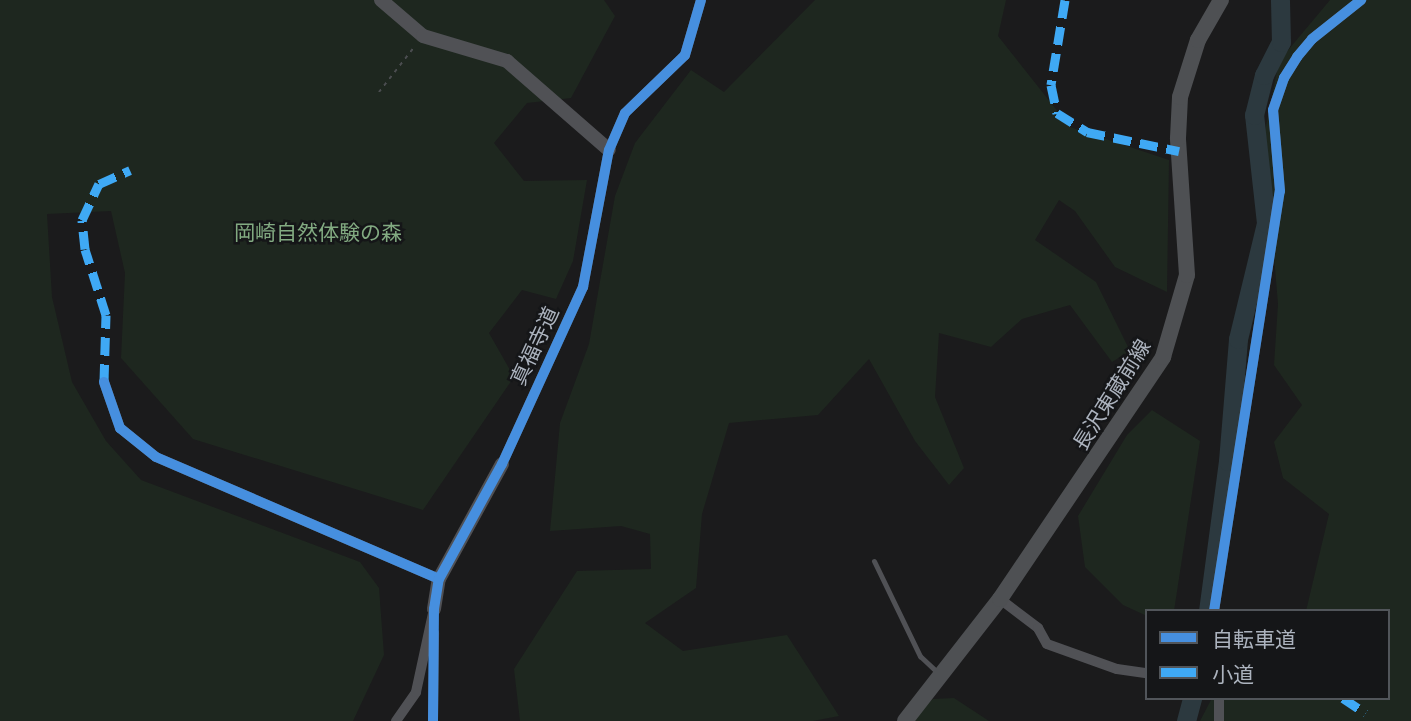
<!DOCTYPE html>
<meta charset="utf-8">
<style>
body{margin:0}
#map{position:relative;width:1411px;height:721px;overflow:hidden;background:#1b1b1c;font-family:Montserrat,"Noto Sans JP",sans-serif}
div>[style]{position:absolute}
.green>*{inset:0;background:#1e271f}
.river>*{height:19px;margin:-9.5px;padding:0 9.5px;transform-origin:9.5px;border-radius:9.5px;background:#2c393f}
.path>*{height:2px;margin-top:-1px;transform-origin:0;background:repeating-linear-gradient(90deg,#4b4d50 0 3.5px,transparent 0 8.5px)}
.service>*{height:5px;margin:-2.5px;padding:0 2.5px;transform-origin:2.5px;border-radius:2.5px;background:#505155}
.minor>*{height:10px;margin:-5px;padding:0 5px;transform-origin:5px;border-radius:5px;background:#505155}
.tertiary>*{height:14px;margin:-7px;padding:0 7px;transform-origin:7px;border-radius:7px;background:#505155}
.secondary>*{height:16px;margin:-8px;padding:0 8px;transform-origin:8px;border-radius:8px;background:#4e5053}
.quiet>*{height:9px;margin-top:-4.5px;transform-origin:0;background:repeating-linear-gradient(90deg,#3fa9f5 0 18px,transparent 0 27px)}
.cycleway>*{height:10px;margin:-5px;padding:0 5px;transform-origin:5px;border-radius:5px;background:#468fdf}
span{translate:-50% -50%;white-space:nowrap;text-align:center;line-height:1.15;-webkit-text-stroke:5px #151618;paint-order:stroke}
.park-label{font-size:21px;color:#82aa81}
.street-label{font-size:21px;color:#acb3be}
.legend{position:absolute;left:1145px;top:609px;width:245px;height:91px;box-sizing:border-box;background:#151618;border:2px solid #51555a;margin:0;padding:9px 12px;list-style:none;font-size:21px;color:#acb3be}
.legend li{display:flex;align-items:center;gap:14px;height:35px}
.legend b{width:35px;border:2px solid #51555a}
</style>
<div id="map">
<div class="green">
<i style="clip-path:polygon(0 0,604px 0,615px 16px,571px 98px,527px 103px,494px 143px,524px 181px,587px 180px,573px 261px,556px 299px,522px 290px,489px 333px,514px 377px,423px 510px,193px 439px,121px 358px,125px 273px,111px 211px,47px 214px,52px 297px,72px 382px,106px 441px,141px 480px,360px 562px,379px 588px,384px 655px,353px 721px,0 721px)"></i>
<i style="clip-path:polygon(815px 0,1006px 0,998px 36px,1070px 127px,1169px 160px,1167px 292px,1115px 267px,1075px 211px,1059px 200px,1035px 240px,1096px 282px,1130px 351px,1112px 362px,1070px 305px,1022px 319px,991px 347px,939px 333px,935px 397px,964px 468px,949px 485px,915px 441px,869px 359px,818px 415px,729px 423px,702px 514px,696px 588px,645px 623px,683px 651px,787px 635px,839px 716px,813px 721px,520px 721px,514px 669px,577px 571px,651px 569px,650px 534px,621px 526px,550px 531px,560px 423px,589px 344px,615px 196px,635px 143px,691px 70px,724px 92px)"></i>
<i style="clip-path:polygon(1330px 0,1411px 0,1411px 721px,1200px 721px,1212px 698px,1388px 698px,1388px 611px,1306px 611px,1329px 514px,1283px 478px,1274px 442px,1302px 405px,1274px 365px,1278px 304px,1264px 136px,1279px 61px)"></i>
<i style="clip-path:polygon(1152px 410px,1200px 441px,1174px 611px,1147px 611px,1147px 616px,1123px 605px,1085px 567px,1078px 516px,1127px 435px)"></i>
<i style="clip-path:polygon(954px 698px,989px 721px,907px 721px,933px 699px)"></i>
</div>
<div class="river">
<i style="left:1208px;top:611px;width:151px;rotate:-82.4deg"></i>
<i style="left:1228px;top:461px;width:122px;rotate:-85.3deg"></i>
<i style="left:1238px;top:339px;width:119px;rotate:-76.4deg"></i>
<i style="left:1266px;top:223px;width:109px;rotate:-96.3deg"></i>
<i style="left:1254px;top:115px;width:41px;rotate:-76deg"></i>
<i style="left:1264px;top:75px;width:37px;rotate:-63deg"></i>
<i style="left:1281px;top:42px;width:42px;rotate:-91.4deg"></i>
<i style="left:1186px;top:721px;width:24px;rotate:-75deg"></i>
</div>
<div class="path">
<i style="left:379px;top:92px;width:58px;rotate:-52deg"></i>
</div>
<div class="service">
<i style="left:874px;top:561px;width:106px;rotate:64.2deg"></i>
<i style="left:920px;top:656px;width:25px;rotate:43deg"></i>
</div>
<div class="minor">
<i style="left:104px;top:382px;width:49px;rotate:70.8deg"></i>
<i style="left:120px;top:428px;width:46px;rotate:38.9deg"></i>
<i style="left:156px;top:457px;width:308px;rotate:23.3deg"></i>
<i style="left:502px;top:464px;width:195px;rotate:-65.4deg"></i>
<i style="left:583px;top:287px;width:139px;rotate:-79.3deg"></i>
<i style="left:609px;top:150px;width:40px;rotate:-66.6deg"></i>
<i style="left:625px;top:113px;width:83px;rotate:-44deg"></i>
<i style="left:685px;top:55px;width:57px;rotate:-73.8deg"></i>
<i style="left:1000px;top:599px;width:48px;rotate:37.3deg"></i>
<i style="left:1038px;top:628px;width:18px;rotate:61deg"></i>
<i style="left:1047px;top:644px;width:74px;rotate:19.7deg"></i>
<i style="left:1117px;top:669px;width:30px;rotate:8deg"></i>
<i style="left:1214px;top:611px;width:425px;rotate:-81.1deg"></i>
<i style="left:1280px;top:191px;width:81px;rotate:-94.9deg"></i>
<i style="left:1273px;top:110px;width:34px;rotate:-71deg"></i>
<i style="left:1284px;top:78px;width:25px;rotate:-58deg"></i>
<i style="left:1297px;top:57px;width:23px;rotate:-50deg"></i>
<i style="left:1312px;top:39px;width:63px;rotate:-38.5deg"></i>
<i style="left:1219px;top:698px;width:23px;rotate:90deg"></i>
<i style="left:396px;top:721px;width:35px;rotate:-55deg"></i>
<i style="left:416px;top:692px;width:85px;rotate:-77.8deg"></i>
<i style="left:433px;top:721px;width:88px;rotate:-89.3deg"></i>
</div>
<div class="tertiary">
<i style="left:381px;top:0;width:55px;rotate:40.6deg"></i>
<i style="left:423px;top:36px;width:88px;rotate:16.6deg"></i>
<i style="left:507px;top:61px;width:135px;rotate:41.1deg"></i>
<i style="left:434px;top:609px;width:30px;rotate:-81deg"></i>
<i style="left:439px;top:579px;width:131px;rotate:-61.3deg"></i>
</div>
<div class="secondary">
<i style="left:905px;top:721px;width:155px;rotate:-52.1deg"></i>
<i style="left:1000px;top:599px;width:292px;rotate:-56deg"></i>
<i style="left:1163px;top:357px;width:85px;rotate:-73.7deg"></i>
<i style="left:1187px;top:275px;width:137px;rotate:-93.8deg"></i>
<i style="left:1178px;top:138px;width:41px;rotate:-87.2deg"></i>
<i style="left:1180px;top:97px;width:60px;rotate:-72.5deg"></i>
<i style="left:1198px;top:40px;width:46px;rotate:-60.1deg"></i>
</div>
<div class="quiet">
<i style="left:1065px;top:0;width:86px;rotate:99.4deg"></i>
<i style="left:1051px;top:85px;width:29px;rotate:78deg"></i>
<i style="left:1057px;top:113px;width:36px;rotate:32deg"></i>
<i style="left:1087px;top:132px;width:94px;rotate:11.7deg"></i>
<i style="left:104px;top:382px;width:67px;rotate:-88.3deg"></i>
<i style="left:106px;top:315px;width:69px;rotate:-107.7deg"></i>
<i style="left:85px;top:249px;width:29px;rotate:-96deg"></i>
<i style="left:82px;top:220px;width:40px;rotate:-65deg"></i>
<i style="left:99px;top:184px;width:34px;rotate:-24deg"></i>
<i style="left:1343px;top:698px;width:27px;rotate:34deg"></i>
</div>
<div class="cycleway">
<i style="left:104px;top:382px;width:49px;rotate:70.8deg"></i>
<i style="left:120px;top:428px;width:46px;rotate:38.9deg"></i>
<i style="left:156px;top:457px;width:308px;rotate:23.3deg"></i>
<i style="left:1214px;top:611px;width:425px;rotate:-81.1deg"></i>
<i style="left:1280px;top:191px;width:81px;rotate:-94.9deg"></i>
<i style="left:1273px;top:110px;width:34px;rotate:-71deg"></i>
<i style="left:1284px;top:78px;width:25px;rotate:-58deg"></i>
<i style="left:1297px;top:57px;width:23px;rotate:-50deg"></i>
<i style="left:1312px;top:39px;width:63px;rotate:-38.5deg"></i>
<i style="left:433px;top:721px;width:112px;rotate:-89.5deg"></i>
<i style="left:434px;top:609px;width:30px;rotate:-81deg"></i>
<i style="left:439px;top:579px;width:131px;rotate:-61.3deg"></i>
<i style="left:502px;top:464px;width:195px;rotate:-65.4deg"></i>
<i style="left:583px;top:287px;width:139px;rotate:-79.3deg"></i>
<i style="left:609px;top:150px;width:40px;rotate:-66.6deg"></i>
<i style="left:625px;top:113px;width:83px;rotate:-44deg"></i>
<i style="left:685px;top:55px;width:57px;rotate:-73.8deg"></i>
</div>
<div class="park-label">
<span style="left:318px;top:233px">岡崎自然体験の森</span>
</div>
<div class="street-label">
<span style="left:535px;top:346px;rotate:-65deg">真福寺道</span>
<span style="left:1112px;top:395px;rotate:-58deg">長沢東蔵前線</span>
</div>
<ul class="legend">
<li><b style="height:9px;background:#468fdf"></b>自転車道</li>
<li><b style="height:9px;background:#3fa9f5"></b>小道</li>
</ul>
</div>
